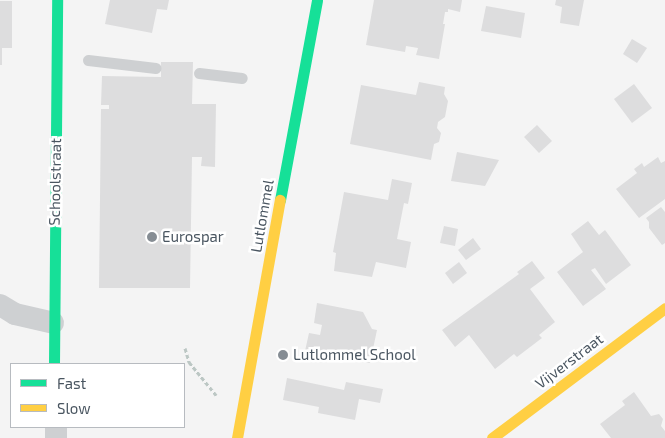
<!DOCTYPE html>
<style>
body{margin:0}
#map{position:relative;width:665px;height:438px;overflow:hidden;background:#f4f4f4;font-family:"Exo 2",sans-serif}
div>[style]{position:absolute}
.building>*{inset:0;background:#ddddde}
.path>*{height:3px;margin-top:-1.5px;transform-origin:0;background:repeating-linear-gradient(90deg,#bcc7c4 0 4px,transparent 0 6.5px)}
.lane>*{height:11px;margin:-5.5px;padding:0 5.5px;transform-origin:5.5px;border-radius:5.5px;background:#ced0d2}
.street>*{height:22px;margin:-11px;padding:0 11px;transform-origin:11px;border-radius:11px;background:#ced0d2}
.fast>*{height:11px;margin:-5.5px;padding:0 5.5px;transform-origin:5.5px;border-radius:5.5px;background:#16e098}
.slow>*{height:11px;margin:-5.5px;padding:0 5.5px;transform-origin:5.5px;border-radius:5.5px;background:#ffcf43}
.dots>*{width:14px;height:14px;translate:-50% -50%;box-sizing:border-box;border:2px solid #fff;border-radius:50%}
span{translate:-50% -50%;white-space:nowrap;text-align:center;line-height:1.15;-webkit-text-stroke:5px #fff;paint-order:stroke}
.street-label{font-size:15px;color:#4a5661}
.poi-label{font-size:15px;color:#4a5661}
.left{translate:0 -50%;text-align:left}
.legend{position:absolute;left:10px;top:363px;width:175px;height:65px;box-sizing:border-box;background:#fff;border:1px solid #b7bbc0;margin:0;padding:6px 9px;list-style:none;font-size:15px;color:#4a5661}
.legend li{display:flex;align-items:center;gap:10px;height:25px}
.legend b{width:25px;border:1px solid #b7bbc0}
</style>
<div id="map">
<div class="building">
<i style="clip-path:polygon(110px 0,169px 0,167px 10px,157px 9px,152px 33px,105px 24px)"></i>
<i style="clip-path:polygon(374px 0,462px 0,460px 12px,448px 9px,448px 12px,445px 12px,443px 24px,445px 24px,439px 59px,416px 55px,418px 48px,406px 46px,405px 52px,366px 45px)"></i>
<i style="clip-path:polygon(556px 0,584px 0,579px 26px,560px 23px,562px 7px,555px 5px)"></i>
<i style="clip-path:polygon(0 1px,12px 1px,12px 48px,2px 48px,2px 65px,0 65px)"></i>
<i style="clip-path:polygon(486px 6px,525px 13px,521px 38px,481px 31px)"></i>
<i style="clip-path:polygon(632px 39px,647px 48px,637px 63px,623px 54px)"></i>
<i style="clip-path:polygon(161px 62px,193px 62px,192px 104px,216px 104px,215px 167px,201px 166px,202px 157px,192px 157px,190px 288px,99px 288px,101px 109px,109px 109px,109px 105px,101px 105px,102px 76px,161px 77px)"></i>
<i style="clip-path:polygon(419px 82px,445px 87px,444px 94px,448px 101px,445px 117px,438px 122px,437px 128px,441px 133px,439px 142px,434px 144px,431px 160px,350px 144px,361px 85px,416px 95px)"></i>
<i style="clip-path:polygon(634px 84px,652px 108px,632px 123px,614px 99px)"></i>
<i style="clip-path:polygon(537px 125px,552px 141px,539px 153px,524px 137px)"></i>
<i style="clip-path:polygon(457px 152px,499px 160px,485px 186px,451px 181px)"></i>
<i style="clip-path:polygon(658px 157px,661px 163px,665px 161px,665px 199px,639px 218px,616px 189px,637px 173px,634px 169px,642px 163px,644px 167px)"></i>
<i style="clip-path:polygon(392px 179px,412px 183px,408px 204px,404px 203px,397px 239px,411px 242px,406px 268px,376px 262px,372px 277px,334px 271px,336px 253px,333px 252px,344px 192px,388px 200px)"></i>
<i style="clip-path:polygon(661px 207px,665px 212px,665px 243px,662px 245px,649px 228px,649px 222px,646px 218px)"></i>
<i style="clip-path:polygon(588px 221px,599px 235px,605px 230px,631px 265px,606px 284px,595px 268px,591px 270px,606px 289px,583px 306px,557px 272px,583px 252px,571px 234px)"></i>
<i style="clip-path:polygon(444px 226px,458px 229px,455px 246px,440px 243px)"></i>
<i style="clip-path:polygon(473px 238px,481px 249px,466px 260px,458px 250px)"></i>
<i style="clip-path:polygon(532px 261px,545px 278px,530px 289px,555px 322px,539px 335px,542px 338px,517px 357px,514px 354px,495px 369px,469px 335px,455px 347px,442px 330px,519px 274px,517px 272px)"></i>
<i style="clip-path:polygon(459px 262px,467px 273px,453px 284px,445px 273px)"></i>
<i style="clip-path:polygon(317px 303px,363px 312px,372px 329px,377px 330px,370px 363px,305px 351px,309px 333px,320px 335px,322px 325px,314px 323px)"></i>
<i style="clip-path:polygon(287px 378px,344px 390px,346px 382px,383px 389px,380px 403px,359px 399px,355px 420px,318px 413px,319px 407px,283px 400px)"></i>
<i style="clip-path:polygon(634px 392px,651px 416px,659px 414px,663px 419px,661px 426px,665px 431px,665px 438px,611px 438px,600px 424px,625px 405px,622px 401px)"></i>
</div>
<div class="path">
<i style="left:185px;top:348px;width:15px;rotate:74deg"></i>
<i style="left:189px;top:362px;width:43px;rotate:50.7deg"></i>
</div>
<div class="lane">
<i style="left:88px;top:60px;width:68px;rotate:6.7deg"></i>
<i style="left:199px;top:73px;width:43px;rotate:6.6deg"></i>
</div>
<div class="street">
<i style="left:0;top:305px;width:17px;rotate:31deg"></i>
<i style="left:15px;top:314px;width:39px;rotate:13deg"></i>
<i style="left:56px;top:427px;width:11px;rotate:90deg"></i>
</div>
<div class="fast">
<i style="left:280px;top:200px;width:203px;rotate:-79.5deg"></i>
<i style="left:54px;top:364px;width:364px;rotate:-89.5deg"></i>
</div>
<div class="slow">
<i style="left:237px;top:438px;width:242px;rotate:-79.8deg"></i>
<i style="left:492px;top:438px;width:216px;rotate:-36.9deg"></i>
</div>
<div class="dots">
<i style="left:152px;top:237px;background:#868d94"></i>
<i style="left:283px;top:355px;background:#868d94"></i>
</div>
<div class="street-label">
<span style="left:55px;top:182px;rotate:-89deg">Schoolstraat</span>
<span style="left:262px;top:216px;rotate:-80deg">Lutlommel</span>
<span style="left:569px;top:361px;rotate:-37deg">Vijverstraat</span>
</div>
<div class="poi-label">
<span class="left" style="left:162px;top:237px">Eurospar</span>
<span class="left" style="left:293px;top:355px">Lutlommel School</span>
</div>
<ul class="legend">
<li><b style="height:6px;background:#16e098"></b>Fast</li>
<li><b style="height:6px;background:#ffcf43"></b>Slow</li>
</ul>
</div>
